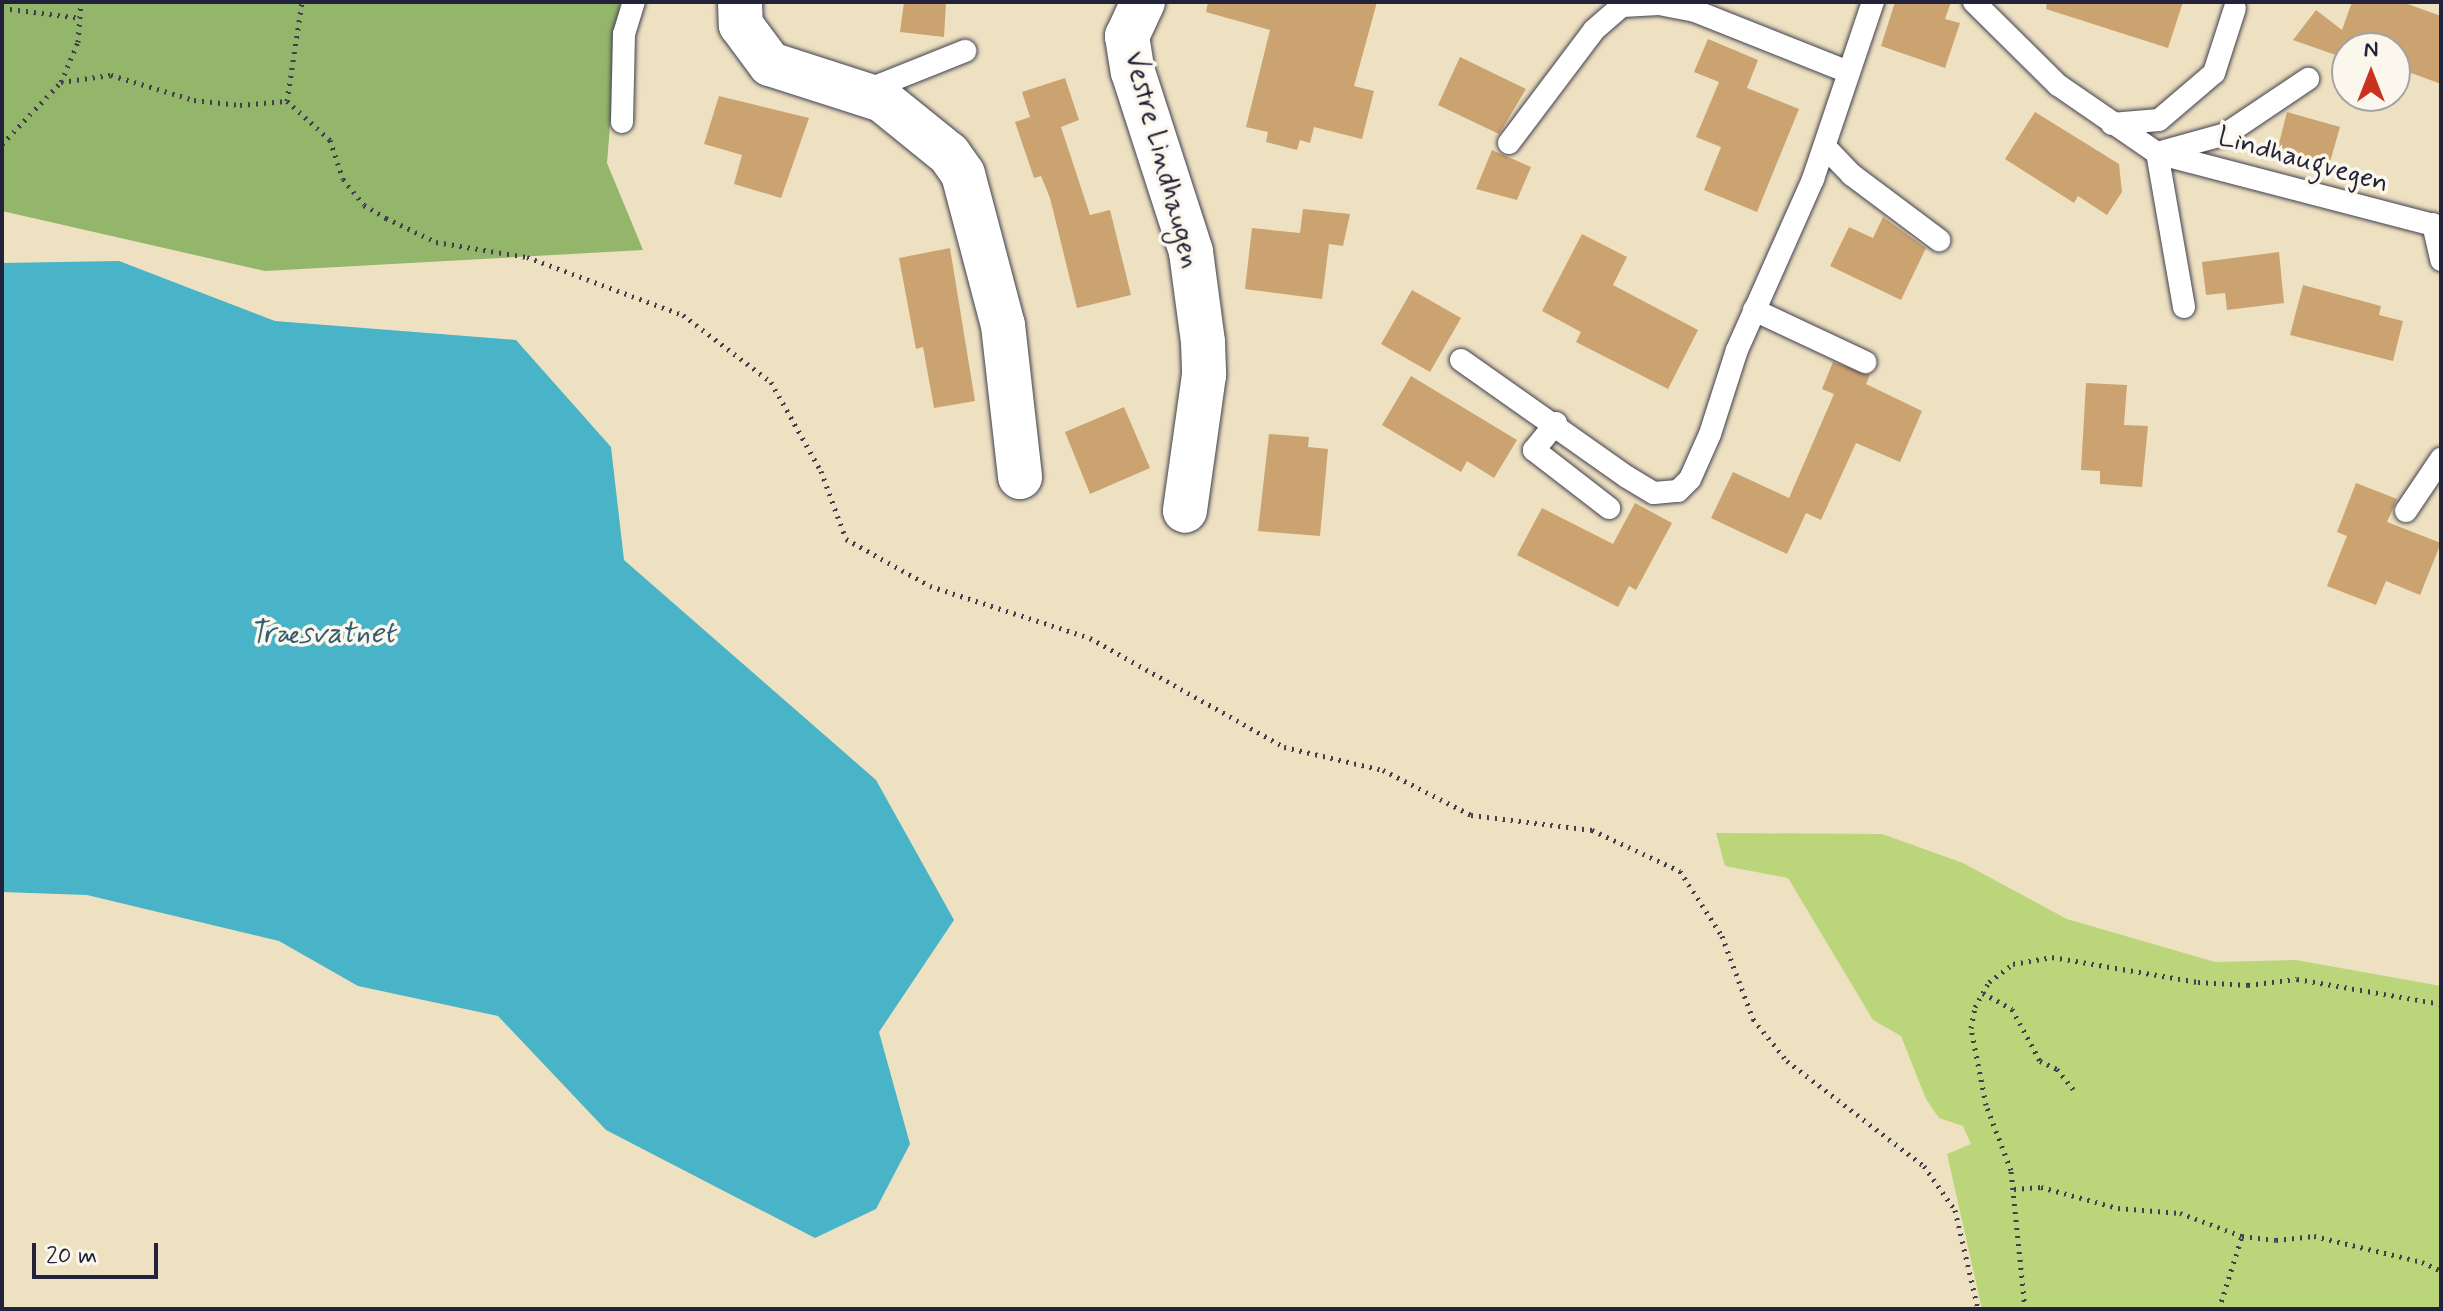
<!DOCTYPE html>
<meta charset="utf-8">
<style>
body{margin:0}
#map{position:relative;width:2443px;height:1311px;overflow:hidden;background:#eee1c1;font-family:Mynerve,sans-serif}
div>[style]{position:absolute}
.green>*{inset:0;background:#bbd57b}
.forest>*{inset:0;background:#94b66b}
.water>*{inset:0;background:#49b3c7}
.building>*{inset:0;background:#cba370}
.path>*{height:5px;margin-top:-2.5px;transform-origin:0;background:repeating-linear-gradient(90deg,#413f4f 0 2px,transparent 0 8px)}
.roads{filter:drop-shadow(0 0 2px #413f4f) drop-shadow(0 0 2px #413f4f)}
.lane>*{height:22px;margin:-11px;padding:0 11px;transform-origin:11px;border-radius:11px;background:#fff}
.street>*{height:44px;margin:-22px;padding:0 22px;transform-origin:22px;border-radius:22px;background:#fff}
span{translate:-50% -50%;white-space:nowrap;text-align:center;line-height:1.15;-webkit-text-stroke:7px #fbf7ec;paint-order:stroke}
.street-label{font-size:28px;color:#22223b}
.water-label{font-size:30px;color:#325c73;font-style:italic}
.frame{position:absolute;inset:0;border:4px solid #22223b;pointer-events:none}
.north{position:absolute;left:2331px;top:32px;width:80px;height:80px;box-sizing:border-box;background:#fbf7ec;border:2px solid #a4a2a5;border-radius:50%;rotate:0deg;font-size:22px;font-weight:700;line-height:32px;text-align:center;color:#22223b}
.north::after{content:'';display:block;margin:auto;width:28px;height:36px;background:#c8321e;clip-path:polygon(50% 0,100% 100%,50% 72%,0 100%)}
.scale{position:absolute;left:32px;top:1243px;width:126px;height:36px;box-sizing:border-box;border:4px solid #22223b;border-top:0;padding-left:10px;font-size:24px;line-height:28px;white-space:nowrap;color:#22223b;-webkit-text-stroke:6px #fbf7ec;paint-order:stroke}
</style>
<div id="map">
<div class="green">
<i style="clip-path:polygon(1716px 833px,1882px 834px,1963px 863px,2067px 919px,2215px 962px,2296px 960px,2441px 986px,2441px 1309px,1982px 1309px,1947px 1154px,1971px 1144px,1963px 1126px,1939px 1118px,1926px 1099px,1901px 1036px,1873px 1020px,1788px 878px,1725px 866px)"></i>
</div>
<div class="forest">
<i style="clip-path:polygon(2px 2px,620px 2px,607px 163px,643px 250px,265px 271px,2px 211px)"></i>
</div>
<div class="water">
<i style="clip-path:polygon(119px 261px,275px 321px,516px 340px,611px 447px,624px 560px,876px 780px,954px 920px,879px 1032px,910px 1144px,876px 1209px,815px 1238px,606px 1130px,498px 1016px,358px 986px,279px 941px,87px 895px,2px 892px,2px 263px)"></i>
</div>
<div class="building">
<i style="clip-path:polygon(904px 2px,946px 2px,944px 37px,900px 32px)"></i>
<i style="clip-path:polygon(1208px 2px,1377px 2px,1354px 86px,1374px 91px,1362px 139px,1314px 127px,1310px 143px,1300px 140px,1297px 150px,1266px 142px,1268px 132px,1246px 127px,1270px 30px,1206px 12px)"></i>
<i style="clip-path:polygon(1895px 2px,1951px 2px,1945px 19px,1960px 23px,1945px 68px,1881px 46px)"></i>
<i style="clip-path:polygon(2047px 2px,2183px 2px,2168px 48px,2046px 9px)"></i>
<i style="clip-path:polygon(2352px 2px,2402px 2px,2441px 16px,2441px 84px,2395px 67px,2395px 48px,2347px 48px,2347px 59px,2293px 40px,2316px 10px,2342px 30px)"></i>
<i style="clip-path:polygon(1708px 39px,1758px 60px,1747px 88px,1799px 109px,1757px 212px,1704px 190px,1721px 147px,1696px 137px,1719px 82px,1694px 72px)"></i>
<i style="clip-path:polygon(1460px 57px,1526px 89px,1499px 134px,1438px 105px)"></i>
<i style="clip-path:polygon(1065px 78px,1079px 120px,1061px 127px,1090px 215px,1110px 210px,1131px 295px,1077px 308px,1050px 198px,1041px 176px,1034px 178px,1015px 122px,1030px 117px,1022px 92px)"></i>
<i style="clip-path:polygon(719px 96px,809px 118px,781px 198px,734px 184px,742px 155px,704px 144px)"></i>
<i style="clip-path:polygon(2035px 112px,2119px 164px,2122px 192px,2107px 215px,2078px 196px,2074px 203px,2005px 159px)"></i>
<i style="clip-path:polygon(2287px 112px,2340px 127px,2328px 169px,2276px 155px)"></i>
<i style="clip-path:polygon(1492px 150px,1531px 167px,1517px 200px,1476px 189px)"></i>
<i style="clip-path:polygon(1303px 209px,1350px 214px,1343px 246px,1329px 244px,1322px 299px,1245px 289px,1252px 228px,1300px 233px)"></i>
<i style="clip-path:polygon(1883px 217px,1926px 248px,1901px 300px,1830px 266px,1849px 227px,1873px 238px)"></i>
<i style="clip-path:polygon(1582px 234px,1627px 257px,1613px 285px,1698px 330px,1668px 389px,1576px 342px,1581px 332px,1542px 311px)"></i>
<i style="clip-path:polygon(950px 248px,975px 401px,934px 408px,923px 347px,916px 349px,899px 258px)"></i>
<i style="clip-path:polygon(2279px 252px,2284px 303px,2227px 310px,2225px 293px,2206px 295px,2202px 262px)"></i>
<i style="clip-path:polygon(2303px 285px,2381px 306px,2379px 315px,2403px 321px,2393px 361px,2290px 335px)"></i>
<i style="clip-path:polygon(1412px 290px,1461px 318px,1430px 372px,1381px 344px)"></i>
<i style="clip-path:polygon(1833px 362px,1870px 375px,1866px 384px,1922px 411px,1900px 462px,1856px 443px,1821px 520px,1806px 513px,1787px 554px,1711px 518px,1733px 472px,1789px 498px,1834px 394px,1822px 389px)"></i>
<i style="clip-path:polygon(1411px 376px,1517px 440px,1494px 478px,1467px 461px,1461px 472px,1382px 425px)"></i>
<i style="clip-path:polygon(2086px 383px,2127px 385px,2124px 425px,2148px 426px,2142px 487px,2100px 484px,2100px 471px,2081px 470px)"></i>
<i style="clip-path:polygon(1124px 407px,1150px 468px,1090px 494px,1065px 432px)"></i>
<i style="clip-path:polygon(1269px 434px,1309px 437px,1308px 447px,1328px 449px,1320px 536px,1258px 531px)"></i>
<i style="clip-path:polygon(2356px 483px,2397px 499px,2387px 522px,2441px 543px,2420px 595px,2386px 581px,2376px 605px,2327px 586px,2347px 536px,2337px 532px)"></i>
<i style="clip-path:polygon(1635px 503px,1672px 523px,1636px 590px,1629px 586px,1618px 607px,1517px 555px,1542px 508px,1613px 544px)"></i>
</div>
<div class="path">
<i style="left:2px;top:8px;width:80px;rotate:7.2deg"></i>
<i style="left:61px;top:82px;width:43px;rotate:-67deg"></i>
<i style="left:78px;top:42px;width:40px;rotate:-85.7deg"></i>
<i style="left:287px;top:101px;width:100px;rotate:-81.4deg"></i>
<i style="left:2px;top:144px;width:86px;rotate:-46.4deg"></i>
<i style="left:61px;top:82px;width:50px;rotate:-8deg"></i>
<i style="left:111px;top:75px;width:87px;rotate:16.8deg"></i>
<i style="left:194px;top:100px;width:46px;rotate:6.2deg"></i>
<i style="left:240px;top:105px;width:47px;rotate:-4.9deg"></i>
<i style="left:287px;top:101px;width:58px;rotate:42.2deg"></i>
<i style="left:330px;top:140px;width:41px;rotate:71.6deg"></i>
<i style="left:343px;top:179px;width:33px;rotate:51deg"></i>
<i style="left:364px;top:205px;width:26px;rotate:31deg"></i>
<i style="left:386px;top:218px;width:55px;rotate:25.6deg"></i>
<i style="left:436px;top:242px;width:92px;rotate:9.4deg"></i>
<i style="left:527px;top:257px;width:166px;rotate:20.4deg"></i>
<i style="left:683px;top:315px;width:111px;rotate:37.3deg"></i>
<i style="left:771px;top:382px;width:102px;rotate:60.7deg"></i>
<i style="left:821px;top:471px;width:72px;rotate:69.8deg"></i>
<i style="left:846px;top:539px;width:96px;rotate:29.2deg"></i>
<i style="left:930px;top:586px;width:168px;rotate:18deg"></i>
<i style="left:1090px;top:638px;width:223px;rotate:29.3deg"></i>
<i style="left:1284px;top:747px;width:102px;rotate:13.1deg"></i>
<i style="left:1383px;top:770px;width:99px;rotate:27.1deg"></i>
<i style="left:1471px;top:815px;width:122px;rotate:7.1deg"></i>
<i style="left:1592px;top:830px;width:97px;rotate:25deg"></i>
<i style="left:1680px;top:871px;width:77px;rotate:57.1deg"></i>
<i style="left:1722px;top:936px;width:89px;rotate:69.5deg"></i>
<i style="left:1753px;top:1019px;width:54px;rotate:51deg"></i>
<i style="left:1787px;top:1061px;width:173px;rotate:37.5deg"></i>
<i style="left:1924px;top:1166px;width:54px;rotate:54.8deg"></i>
<i style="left:1955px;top:1210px;width:102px;rotate:76.9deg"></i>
<i style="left:1983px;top:993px;width:33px;rotate:29deg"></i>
<i style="left:2012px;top:1009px;width:59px;rotate:61.7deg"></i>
<i style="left:2040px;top:1061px;width:19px;rotate:25deg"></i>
<i style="left:2057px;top:1069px;width:26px;rotate:51deg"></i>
<i style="left:2014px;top:1189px;width:27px;rotate:-4deg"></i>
<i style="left:2041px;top:1187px;width:80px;rotate:15.3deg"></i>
<i style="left:2118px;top:1208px;width:62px;rotate:4.6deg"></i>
<i style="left:2180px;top:1213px;width:66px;rotate:20.4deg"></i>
<i style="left:2242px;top:1236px;width:34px;rotate:7deg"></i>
<i style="left:2276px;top:1240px;width:38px;rotate:-6deg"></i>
<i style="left:2314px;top:1236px;width:111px;rotate:13.5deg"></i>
<i style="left:2422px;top:1262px;width:21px;rotate:25deg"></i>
<i style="left:2025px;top:1309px;width:140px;rotate:-95.8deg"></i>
<i style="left:2011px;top:1170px;width:70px;rotate:-111deg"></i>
<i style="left:1986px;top:1105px;width:78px;rotate:-101deg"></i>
<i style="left:1971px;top:1028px;width:21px;rotate:-79deg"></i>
<i style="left:1975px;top:1007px;width:29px;rotate:-61deg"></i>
<i style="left:1989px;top:982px;width:30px;rotate:-37deg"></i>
<i style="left:2013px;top:964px;width:40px;rotate:-10deg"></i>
<i style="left:2052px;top:957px;width:148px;rotate:9.7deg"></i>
<i style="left:2198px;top:982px;width:50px;rotate:3.4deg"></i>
<i style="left:2248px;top:985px;width:49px;rotate:-7deg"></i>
<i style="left:2297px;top:979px;width:146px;rotate:9.8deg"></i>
<i style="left:2219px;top:1309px;width:77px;rotate:-72.5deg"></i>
</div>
<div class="roads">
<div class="lane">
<i style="left:1974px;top:2px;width:118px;rotate:44.7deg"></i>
<i style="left:2058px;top:85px;width:120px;rotate:34.5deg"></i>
<i style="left:2157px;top:153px;width:293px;rotate:14.6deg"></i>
<i style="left:865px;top:91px;width:108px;rotate:-21.8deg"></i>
<i style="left:622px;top:122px;width:88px;rotate:-88.7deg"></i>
<i style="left:624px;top:34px;width:34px;rotate:-73deg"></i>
<i style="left:2112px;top:124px;width:47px;rotate:-4.9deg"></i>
<i style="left:2159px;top:120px;width:72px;rotate:-40.5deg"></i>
<i style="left:2214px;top:73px;width:68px;rotate:-72.1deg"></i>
<i style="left:1509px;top:143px;width:141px;rotate:-53deg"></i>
<i style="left:1594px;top:30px;width:37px;rotate:-41deg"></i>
<i style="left:1622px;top:6px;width:37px;rotate:-3deg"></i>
<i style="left:1659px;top:4px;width:37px;rotate:11deg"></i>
<i style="left:1695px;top:11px;width:165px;rotate:21.7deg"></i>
<i style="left:1825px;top:147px;width:39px;rotate:46deg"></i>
<i style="left:1852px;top:175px;width:109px;rotate:36.8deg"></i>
<i style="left:2433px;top:224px;width:37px;rotate:77deg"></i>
<i style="left:2184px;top:307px;width:156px;rotate:-99.9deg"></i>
<i style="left:2157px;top:153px;width:72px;rotate:-15.4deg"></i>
<i style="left:2226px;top:134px;width:99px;rotate:-33.9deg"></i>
<i style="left:1754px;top:310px;width:123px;rotate:25.1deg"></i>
<i style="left:1461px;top:360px;width:203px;rotate:35.2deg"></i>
<i style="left:1627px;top:477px;width:31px;rotate:31deg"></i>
<i style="left:1654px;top:493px;width:24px;rotate:-5deg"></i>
<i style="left:1678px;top:491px;width:17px;rotate:-45deg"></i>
<i style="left:1690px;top:479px;width:49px;rotate:-66deg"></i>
<i style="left:1710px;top:434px;width:88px;rotate:-72.2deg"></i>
<i style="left:1737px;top:350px;width:187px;rotate:-66deg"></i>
<i style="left:1813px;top:179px;width:187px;rotate:-71.3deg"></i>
<i style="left:1556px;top:423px;width:35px;rotate:129deg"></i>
<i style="left:1534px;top:450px;width:95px;rotate:37.7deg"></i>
<i style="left:2406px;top:511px;width:63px;rotate:-56.1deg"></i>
</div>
<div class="street">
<i style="left:740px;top:2px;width:23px;rotate:88deg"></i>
<i style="left:741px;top:25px;width:49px;rotate:53.4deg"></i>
<i style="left:770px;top:64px;width:118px;rotate:17.8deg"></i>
<i style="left:882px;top:100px;width:86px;rotate:38.9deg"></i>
<i style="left:949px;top:154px;width:24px;rotate:55deg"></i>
<i style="left:963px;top:174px;width:156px;rotate:75.2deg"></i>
<i style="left:1003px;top:325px;width:153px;rotate:83.6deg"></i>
<i style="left:1143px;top:2px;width:38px;rotate:115deg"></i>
<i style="left:1127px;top:36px;width:36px;rotate:81deg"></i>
<i style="left:1133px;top:72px;width:189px;rotate:72.1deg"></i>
<i style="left:1191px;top:252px;width:91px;rotate:82.4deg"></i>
<i style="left:1203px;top:342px;width:33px;rotate:88deg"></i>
<i style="left:1204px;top:375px;width:137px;rotate:98deg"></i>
</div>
</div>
<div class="street-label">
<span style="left:1161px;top:160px;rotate:75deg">Vestre Lindhaugen</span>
<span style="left:2303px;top:161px;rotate:16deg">Lindhaugvegen</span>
</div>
<div class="water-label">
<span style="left:322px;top:634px">Træsvatnet</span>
</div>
<div class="frame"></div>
<div class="north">N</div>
<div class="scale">20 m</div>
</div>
